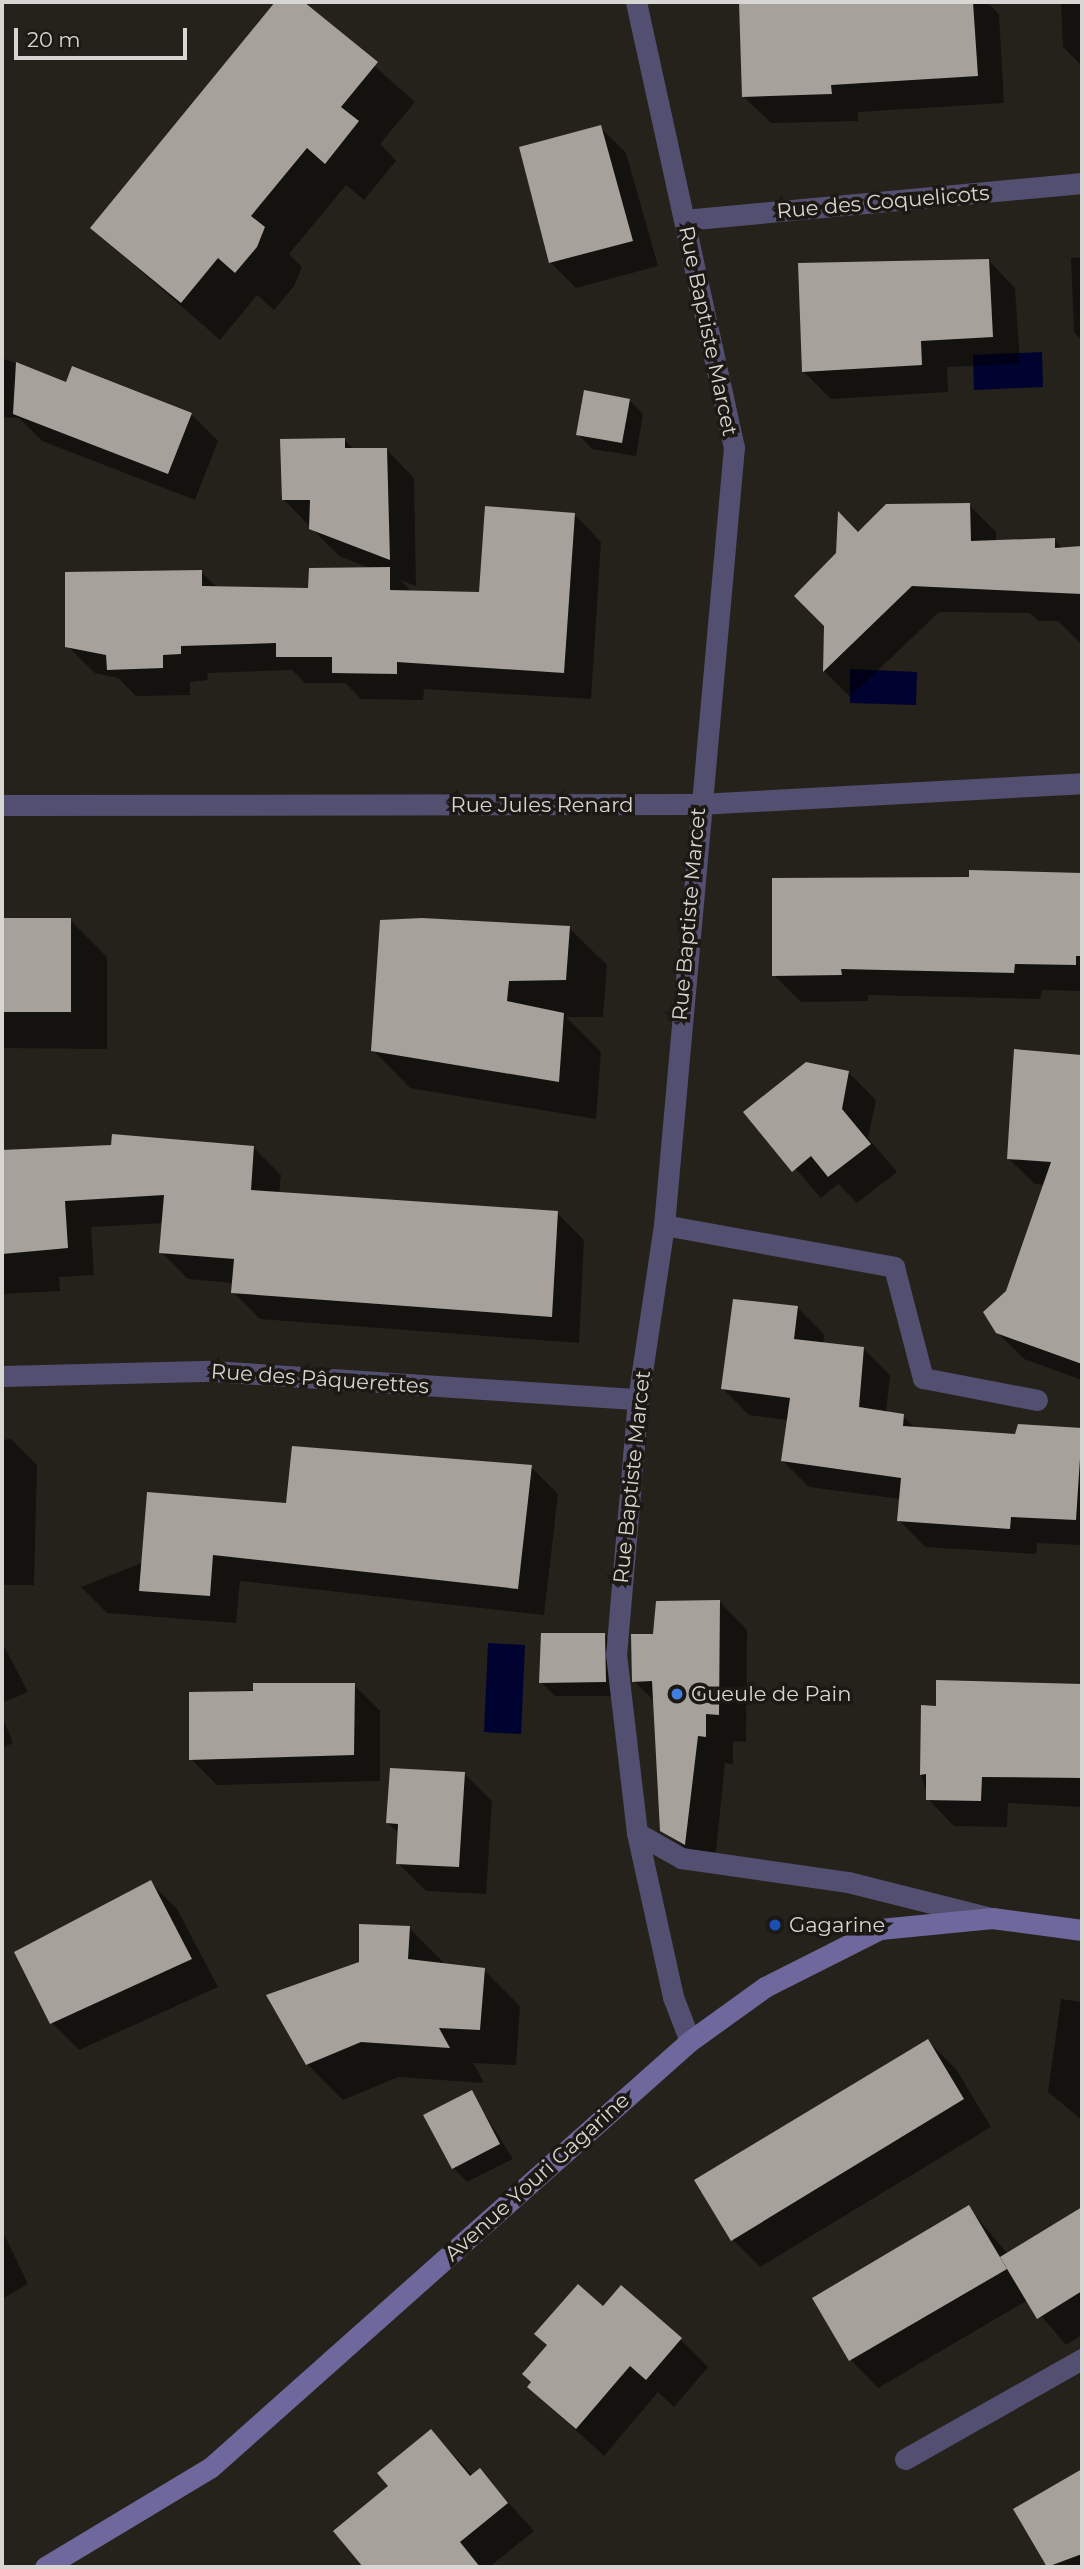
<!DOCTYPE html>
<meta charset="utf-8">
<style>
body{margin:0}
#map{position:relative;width:1084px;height:2569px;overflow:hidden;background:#25221c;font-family:Montserrat,sans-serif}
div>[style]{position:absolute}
.water>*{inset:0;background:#00022f}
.shadow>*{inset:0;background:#0007}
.building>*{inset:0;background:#a6a19a}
.street>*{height:21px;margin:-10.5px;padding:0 10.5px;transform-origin:10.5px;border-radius:10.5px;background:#534f70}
.secondary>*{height:21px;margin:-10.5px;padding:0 10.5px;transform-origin:10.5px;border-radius:10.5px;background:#6e689c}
.dots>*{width:19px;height:19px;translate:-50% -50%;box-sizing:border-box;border:4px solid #1c1813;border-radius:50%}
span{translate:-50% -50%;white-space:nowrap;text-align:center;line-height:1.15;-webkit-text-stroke:7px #1c1813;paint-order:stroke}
.street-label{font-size:21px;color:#d8d6d2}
.poi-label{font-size:21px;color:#d8d6d2}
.left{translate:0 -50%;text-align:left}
.frame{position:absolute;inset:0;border:4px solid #d8d6d2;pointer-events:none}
.scale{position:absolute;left:14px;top:28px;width:173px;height:32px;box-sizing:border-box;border:4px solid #d8d6d2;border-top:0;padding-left:9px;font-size:21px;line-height:24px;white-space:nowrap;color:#d8d6d2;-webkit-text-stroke:5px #1c1813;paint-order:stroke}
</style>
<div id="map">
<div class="water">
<i style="clip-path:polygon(1042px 352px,1043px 387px,974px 390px,973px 355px)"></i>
<i style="clip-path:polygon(850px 669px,917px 672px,916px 705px,850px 703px)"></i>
<i style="clip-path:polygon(488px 1643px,525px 1645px,521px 1734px,484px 1732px)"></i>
</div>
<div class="shadow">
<i style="clip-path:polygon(278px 2px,302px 2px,415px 102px,380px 144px,396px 161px,364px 200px,346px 185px,289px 254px,302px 267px,294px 286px,274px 310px,257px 295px,220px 340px,92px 228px)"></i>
<i style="clip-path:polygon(741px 2px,987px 2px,999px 14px,1004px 103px,858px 112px,858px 121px,771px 123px,743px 96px)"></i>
<i style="clip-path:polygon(1061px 2px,1082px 2px,1082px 66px,1063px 47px)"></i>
<i style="clip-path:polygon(600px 127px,626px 153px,658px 266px,576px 288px,550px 262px)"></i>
<i style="clip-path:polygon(1082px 257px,1082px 341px,1074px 332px,1071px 258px)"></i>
<i style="clip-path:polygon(988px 260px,1015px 288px,1020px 364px,947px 367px,948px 392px,831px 399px,804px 372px)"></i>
<i style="clip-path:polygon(2px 358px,67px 384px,191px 414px,218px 441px,195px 500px,42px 441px,19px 418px,2px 417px)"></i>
<i style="clip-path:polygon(629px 400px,643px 414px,636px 456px,592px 449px,578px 434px)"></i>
<i style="clip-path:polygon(344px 439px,354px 450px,387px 450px,414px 478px,416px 586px,400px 580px,412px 592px,480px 594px,574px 514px,601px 542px,591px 699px,424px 689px,423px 700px,361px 699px,345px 683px,305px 683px,292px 670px,207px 673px,208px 680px,190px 682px,190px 695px,136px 696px,118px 678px,95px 673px,67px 646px,201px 572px,218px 588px,310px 590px,372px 569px,339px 556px,283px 499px)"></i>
<i style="clip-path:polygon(969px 505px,996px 532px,996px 542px,1054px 540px,1063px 549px,1082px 548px,1082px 645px,1058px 621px,1038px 621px,1030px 613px,939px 612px,850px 697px,824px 671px,826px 626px,859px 534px)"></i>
<i style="clip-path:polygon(971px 872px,1082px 874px,1082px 991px,1042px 990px,1040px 999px,868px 995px,868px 1001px,801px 1002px,774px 975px,971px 878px)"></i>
<i style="clip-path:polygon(70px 920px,107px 957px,107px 1049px,2px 1048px,2px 921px)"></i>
<i style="clip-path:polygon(569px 928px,607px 965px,603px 1017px,566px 1017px,601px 1052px,596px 1119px,410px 1088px,373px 1050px)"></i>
<i style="clip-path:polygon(1016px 1051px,1082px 1057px,1082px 1380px,1024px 1359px,997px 1332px,1045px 1185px,1035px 1184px,1008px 1158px)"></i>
<i style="clip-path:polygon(848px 1072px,876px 1100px,868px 1138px,897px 1172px,857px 1203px,838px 1184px,821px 1198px,746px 1112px)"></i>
<i style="clip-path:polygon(113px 1147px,254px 1148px,281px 1175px,279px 1193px,557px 1213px,584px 1240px,579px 1343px,260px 1319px,233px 1292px,234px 1283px,188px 1279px,161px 1252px,164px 1223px,91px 1227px,94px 1275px,59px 1277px,60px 1291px,2px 1294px,2px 1152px)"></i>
<i style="clip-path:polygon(797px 1307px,824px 1334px,823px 1344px,864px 1349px,890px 1375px,886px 1413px,903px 1416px,916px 1429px,1017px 1436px,1019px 1426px,1082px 1430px,1082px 1545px,1037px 1543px,1036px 1554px,925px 1547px,899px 1520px,901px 1499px,809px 1487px,782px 1460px,788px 1420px,749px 1415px,723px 1389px)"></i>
<i style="clip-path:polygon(11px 1439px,37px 1465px,34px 1585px,2px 1585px,2px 1440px)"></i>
<i style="clip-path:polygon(531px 1467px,558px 1494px,544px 1615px,240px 1581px,236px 1623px,107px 1613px,81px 1587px,288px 1505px)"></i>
<i style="clip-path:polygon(720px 1602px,747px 1630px,746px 1742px,733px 1741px,733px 1764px,725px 1763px,714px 1871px,662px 1830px,655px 1702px,634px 1681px,654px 1635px)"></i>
<i style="clip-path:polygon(604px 1635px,618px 1649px,620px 1696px,555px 1696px,541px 1682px)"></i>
<i style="clip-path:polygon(2px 1642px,28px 1692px,2px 1703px)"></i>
<i style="clip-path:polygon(1081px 1677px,1082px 1807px,1008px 1803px,1007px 1827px,954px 1826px,928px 1799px,921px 1774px,938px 1708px,1080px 1686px)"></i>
<i style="clip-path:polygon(354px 1685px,380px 1711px,380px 1781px,217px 1785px,191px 1759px,190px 1693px)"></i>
<i style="clip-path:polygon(2px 1716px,13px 1743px,2px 1748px)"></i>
<i style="clip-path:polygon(464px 1773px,492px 1801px,486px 1894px,426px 1891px,398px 1863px,399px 1834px,387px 1822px)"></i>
<i style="clip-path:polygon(150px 1882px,177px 1909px,218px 1987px,79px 2050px,52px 2023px)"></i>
<i style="clip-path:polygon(409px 1928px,445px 1964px,484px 1970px,520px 2006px,516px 2065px,473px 2063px,484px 2083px,398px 2077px,343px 2100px,307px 2064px,361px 1963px)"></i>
<i style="clip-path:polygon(1061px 1999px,1082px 2002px,1082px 2120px,1048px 2092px)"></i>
<i style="clip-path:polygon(928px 2041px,956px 2069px,991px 2127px,760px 2267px,732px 2239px)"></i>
<i style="clip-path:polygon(471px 2092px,513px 2159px,467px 2182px,453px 2168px)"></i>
<i style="clip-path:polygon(968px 2207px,1008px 2254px,1082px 2210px,1082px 2335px,1066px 2345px,1028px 2300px,878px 2388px,851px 2360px,814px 2299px)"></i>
<i style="clip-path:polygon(2px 2230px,28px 2284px,2px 2299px)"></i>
<i style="clip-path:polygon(604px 2308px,680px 2339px,708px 2367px,674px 2407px,658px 2392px,604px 2456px,529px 2387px)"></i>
<i style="clip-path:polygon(431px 2431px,473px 2476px,480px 2471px,534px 2531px,489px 2567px,365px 2567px,336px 2531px,390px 2486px)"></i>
<i style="clip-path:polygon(1082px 2469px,1082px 2567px,1049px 2567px,1015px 2510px)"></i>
</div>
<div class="building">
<i style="clip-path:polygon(275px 2px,304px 2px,378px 62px,341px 107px,359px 121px,325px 164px,307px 148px,251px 216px,265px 227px,257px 247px,235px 273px,218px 258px,181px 303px,90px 228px)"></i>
<i style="clip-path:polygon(739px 2px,973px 2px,978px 76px,831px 85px,832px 94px,742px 97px)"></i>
<i style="clip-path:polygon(601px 125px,633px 241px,549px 263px,519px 147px)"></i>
<i style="clip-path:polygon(989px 259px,993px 337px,921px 341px,922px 365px,802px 372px,798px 263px)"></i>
<i style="clip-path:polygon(16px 362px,66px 382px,72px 366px,192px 413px,168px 474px,13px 414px)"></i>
<i style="clip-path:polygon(584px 390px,630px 399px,622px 443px,576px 435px)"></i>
<i style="clip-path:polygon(345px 438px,345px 448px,387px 448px,390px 560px,309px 529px,310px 500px,282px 500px,280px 439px)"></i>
<i style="clip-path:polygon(970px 503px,971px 541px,1055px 538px,1055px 548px,1082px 546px,1082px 594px,912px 586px,823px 672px,824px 626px,794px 596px,836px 553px,838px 511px,858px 532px,886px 504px)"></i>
<i style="clip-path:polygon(485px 506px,575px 513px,564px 673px,397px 662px,397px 674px,332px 673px,332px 657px,276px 657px,276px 643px,181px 646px,181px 654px,163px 655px,163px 668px,107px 670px,106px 655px,65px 647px,65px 572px,202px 570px,202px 586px,308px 588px,309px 568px,390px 567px,390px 590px,479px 592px)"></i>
<i style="clip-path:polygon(969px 870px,1082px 873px,1082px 956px,1076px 956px,1076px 965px,1015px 964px,1014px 973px,841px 969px,842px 975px,772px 976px,772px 878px,969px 877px)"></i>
<i style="clip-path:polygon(2px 918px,71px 918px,71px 1012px,2px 1012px)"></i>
<i style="clip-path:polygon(422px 918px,570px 926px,566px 980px,509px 981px,507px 1001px,564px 1013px,559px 1082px,371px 1051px,380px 920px)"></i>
<i style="clip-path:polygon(1014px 1049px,1082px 1055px,1082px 1364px,996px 1333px,983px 1312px,1006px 1291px,1051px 1162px,1007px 1159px)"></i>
<i style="clip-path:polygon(806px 1062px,849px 1071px,842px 1109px,871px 1144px,828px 1177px,811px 1156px,792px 1172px,743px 1112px)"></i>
<i style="clip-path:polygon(112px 1134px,254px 1146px,251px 1190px,558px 1211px,552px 1317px,231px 1293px,234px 1259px,159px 1253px,164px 1195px,65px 1201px,68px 1248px,2px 1254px,2px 1150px,111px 1145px)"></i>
<i style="clip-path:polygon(733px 1299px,798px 1306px,794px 1339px,864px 1347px,859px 1407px,904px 1414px,903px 1426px,1015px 1434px,1018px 1424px,1082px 1428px,1076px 1520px,1011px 1517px,1010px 1529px,897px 1521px,901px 1478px,781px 1461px,790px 1398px,721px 1389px)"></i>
<i style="clip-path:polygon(292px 1446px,532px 1465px,518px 1589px,213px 1555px,210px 1596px,139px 1591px,147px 1492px,286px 1503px)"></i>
<i style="clip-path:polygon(720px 1600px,719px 1715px,706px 1714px,706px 1737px,698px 1736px,685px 1845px,660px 1831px,652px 1681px,632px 1682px,631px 1634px,653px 1634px,656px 1601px)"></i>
<i style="clip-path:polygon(541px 1633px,605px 1633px,606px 1682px,539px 1683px)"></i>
<i style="clip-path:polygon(936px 1680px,1082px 1684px,1082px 1778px,982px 1777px,981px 1801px,926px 1800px,926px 1774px,920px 1775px,921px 1705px,936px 1706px)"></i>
<i style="clip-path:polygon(253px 1683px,355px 1683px,354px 1755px,189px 1760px,189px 1692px,253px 1691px)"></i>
<i style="clip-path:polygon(390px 1768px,465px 1772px,459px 1867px,396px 1864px,398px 1824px,386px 1823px)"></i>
<i style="clip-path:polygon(151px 1880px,192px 1959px,50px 2024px,14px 1952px)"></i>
<i style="clip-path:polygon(359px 1924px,410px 1926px,408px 1959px,485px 1968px,480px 2030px,439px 2028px,450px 2048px,361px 2042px,306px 2065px,266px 1995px,359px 1962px)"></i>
<i style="clip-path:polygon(928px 2039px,964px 2099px,731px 2241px,694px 2180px)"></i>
<i style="clip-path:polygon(472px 2090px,500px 2144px,452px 2169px,423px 2115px)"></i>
<i style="clip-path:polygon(969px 2205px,1007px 2269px,849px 2361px,812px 2298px)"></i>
<i style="clip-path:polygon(1082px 2207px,1082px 2291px,1037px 2319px,1000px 2257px)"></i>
<i style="clip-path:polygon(578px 2284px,603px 2306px,621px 2285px,682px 2338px,646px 2380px,630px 2366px,576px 2429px,527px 2387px,531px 2382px,522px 2374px,547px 2345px,534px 2334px)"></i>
<i style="clip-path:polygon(431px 2429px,470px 2476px,480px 2468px,508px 2503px,460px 2542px,480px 2567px,363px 2567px,333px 2531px,388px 2486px,377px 2473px)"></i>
<i style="clip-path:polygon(1082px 2469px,1082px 2554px,1047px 2567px,1013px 2509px)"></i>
</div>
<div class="street">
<i style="left:636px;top:2px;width:456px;rotate:77.6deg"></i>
<i style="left:734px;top:447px;width:781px;rotate:95.14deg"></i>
<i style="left:664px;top:1225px;width:176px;rotate:98.5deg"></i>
<i style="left:638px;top:1399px;width:256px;rotate:94.9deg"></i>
<i style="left:616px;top:1654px;width:180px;rotate:83.3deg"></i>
<i style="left:637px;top:1833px;width:168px;rotate:77.6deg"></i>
<i style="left:673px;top:1997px;width:47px;rotate:68.9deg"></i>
<i style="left:684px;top:220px;width:400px;rotate:-5.3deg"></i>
<i style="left:2px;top:805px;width:697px;rotate:-0.08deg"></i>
<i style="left:699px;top:804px;width:384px;rotate:-3.1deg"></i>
<i style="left:664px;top:1225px;width:234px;rotate:10.3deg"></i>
<i style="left:894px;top:1267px;width:115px;rotate:75.4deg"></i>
<i style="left:923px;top:1378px;width:116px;rotate:10.9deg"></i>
<i style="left:2px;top:1376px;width:210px;rotate:-1.4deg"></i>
<i style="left:212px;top:1371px;width:427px;rotate:3.8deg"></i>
<i style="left:637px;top:1833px;width:51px;rotate:29.6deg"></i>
<i style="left:681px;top:1858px;width:169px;rotate:8.2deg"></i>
<i style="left:848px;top:1882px;width:143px;rotate:14.1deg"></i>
<i style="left:905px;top:2459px;width:203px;rotate:-29.5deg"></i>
</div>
<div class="secondary">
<i style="left:45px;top:2567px;width:192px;rotate:-31deg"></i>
<i style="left:210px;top:2468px;width:642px;rotate:-41.66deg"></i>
<i style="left:690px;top:2041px;width:92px;rotate:-35.8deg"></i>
<i style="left:765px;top:1987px;width:129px;rotate:-26.8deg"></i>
<i style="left:880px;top:1929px;width:113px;rotate:-5.6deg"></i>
<i style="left:992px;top:1918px;width:91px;rotate:7.6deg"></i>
</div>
<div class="dots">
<i style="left:677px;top:1694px;background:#3f7fe0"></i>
<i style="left:775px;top:1925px;background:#1a4fb4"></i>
</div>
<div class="street-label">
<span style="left:883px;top:202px;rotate:-5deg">Rue des Coquelicots</span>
<span style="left:708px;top:331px;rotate:78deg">Rue Baptiste Marcet</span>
<span style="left:542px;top:805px">Rue Jules Renard</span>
<span style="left:689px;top:914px;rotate:-85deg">Rue Baptiste Marcet</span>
<span style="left:320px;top:1379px;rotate:4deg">Rue des Pâquerettes</span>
<span style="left:632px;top:1477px;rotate:-84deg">Rue Baptiste Marcet</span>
<span style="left:537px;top:2177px;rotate:-42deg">Avenue Youri Gagarine</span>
</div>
<div class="poi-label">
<span class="left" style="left:691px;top:1694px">Gueule de Pain</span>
<span class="left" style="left:789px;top:1925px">Gagarine</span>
</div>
<div class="frame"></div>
<div class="scale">20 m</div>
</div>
